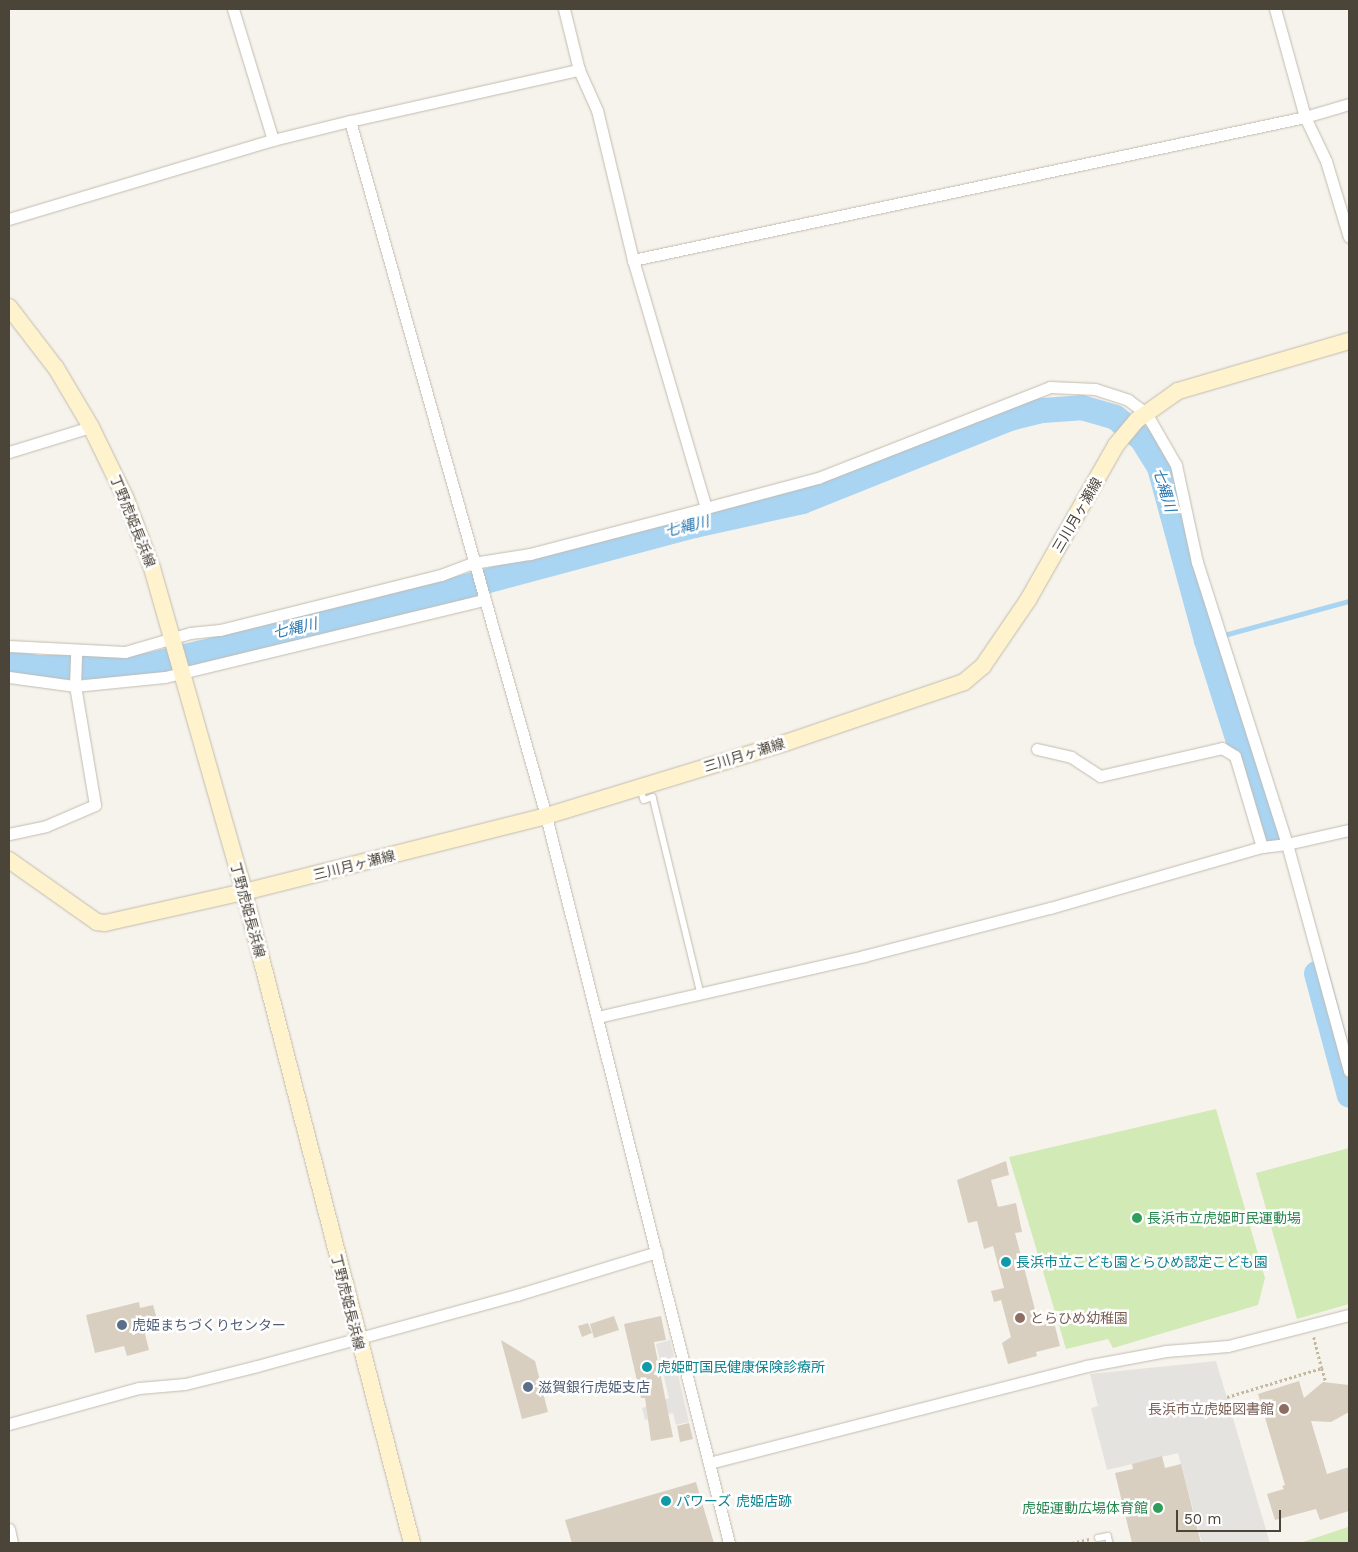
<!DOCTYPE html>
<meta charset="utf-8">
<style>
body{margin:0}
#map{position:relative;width:1358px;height:1552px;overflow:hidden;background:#f6f3ec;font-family:"Work Sans","Noto Sans JP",sans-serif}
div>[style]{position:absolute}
.green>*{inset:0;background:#d2eab5}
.parking>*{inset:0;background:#e5e3e0}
.stream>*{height:4.5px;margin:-2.25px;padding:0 2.25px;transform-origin:2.25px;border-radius:2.25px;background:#a9d4f2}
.river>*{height:25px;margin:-12.5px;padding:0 12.5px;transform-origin:12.5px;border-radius:12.5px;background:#a9d4f2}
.building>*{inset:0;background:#d8cfc1}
.path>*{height:2.5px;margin-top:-1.25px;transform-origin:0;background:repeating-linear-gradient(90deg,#c4b79f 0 2.5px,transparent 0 5px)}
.roads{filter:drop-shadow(0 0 1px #c2bbae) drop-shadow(0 0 1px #c2bbae)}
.lane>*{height:5.5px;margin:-2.75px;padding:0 2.75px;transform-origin:2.75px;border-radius:2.75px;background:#fff}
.street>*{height:11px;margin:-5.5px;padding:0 5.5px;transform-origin:5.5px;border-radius:5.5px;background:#fff}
.secondary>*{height:16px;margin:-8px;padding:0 8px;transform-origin:8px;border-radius:8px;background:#fff3cd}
.dots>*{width:14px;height:14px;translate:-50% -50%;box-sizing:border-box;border:2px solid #fff;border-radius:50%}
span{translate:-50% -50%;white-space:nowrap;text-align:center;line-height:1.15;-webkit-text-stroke:5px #fff;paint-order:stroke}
.street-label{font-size:14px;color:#4b4439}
.leisure-label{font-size:14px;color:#27864d}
.left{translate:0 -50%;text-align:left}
.right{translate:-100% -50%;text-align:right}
.culture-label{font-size:14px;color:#0d838f}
.education-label{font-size:14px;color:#785e54}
.service-label{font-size:14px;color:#4e5e75}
.water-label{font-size:15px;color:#2e7ab2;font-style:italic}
.frame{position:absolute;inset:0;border:10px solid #4b4439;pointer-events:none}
.scale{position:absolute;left:1176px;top:1510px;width:105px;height:22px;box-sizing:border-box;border:2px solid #4b4439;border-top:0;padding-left:6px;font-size:15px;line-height:18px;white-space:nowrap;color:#4b4439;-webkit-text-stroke:4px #fff;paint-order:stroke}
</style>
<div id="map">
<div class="green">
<i style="clip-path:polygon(1216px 1109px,1265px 1278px,1258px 1305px,1113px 1348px,1108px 1339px,1066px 1349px,1009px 1157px)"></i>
<i style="clip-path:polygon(1349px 1148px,1349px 1304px,1297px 1319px,1256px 1173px)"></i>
<i style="clip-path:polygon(1348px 1527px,1349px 1543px,1300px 1543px)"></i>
</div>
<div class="parking">
<i style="clip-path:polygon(670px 1340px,689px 1422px,676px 1425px,673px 1413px,645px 1420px,642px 1408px,669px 1398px,656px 1344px)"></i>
<i style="clip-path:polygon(1216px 1361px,1270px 1543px,1202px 1543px,1178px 1453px,1107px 1470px,1091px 1408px,1098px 1406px,1090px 1374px)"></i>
</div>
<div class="stream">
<i style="left:1206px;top:640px;width:148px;rotate:-15.3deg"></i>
</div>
<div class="river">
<i style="left:9px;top:663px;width:30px;rotate:8deg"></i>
<i style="left:39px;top:667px;width:104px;rotate:-0.6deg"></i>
<i style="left:143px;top:666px;width:244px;rotate:-13.5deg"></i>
<i style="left:380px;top:609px;width:325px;rotate:-15deg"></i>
<i style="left:694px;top:525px;width:111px;rotate:-12.5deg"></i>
<i style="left:802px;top:501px;width:223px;rotate:-21.8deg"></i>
<i style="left:1009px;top:418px;width:34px;rotate:-14deg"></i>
<i style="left:1042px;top:410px;width:39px;rotate:-4deg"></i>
<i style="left:1081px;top:407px;width:35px;rotate:16deg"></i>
<i style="left:1115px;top:417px;width:33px;rotate:39deg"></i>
<i style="left:1141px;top:438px;width:34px;rotate:58deg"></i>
<i style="left:1159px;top:467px;width:179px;rotate:74.8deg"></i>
<i style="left:1206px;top:640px;width:205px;rotate:72.4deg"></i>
<i style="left:1316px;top:973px;width:126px;rotate:74.9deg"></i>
</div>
<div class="building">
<i style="clip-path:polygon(1006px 1161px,1009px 1175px,991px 1180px,998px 1207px,1016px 1203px,1022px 1232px,1015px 1233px,1038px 1321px,1054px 1322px,1060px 1346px,1036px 1352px,1037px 1356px,1008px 1364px,1002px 1343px,1011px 1337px,1001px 1300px,994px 1302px,991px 1291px,1004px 1288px,993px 1246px,984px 1249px,977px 1221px,968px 1223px,957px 1180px)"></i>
<i style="clip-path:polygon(139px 1302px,140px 1308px,153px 1305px,160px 1330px,145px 1334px,149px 1350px,127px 1356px,124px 1346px,95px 1353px,86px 1315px)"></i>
<i style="clip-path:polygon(614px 1316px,619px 1330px,594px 1338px,590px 1324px)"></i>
<i style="clip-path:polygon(661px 1316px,666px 1340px,654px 1342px,673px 1437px,651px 1441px,645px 1398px,641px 1398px,624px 1324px)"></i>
<i style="clip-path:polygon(588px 1323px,592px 1333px,582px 1337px,578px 1326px)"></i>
<i style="clip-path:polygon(501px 1340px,535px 1361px,548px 1412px,522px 1419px)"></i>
<i style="clip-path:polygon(1299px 1381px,1304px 1398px,1323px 1382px,1349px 1385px,1349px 1412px,1331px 1422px,1311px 1421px,1327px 1474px,1349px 1467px,1349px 1511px,1320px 1520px,1316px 1509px,1275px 1520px,1267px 1494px,1284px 1489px,1282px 1486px,1285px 1485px,1258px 1394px)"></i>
<i style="clip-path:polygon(689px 1423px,693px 1439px,680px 1442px,677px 1426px)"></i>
<i style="clip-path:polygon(1162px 1456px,1165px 1468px,1181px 1464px,1201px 1543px,1132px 1543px,1115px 1473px,1133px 1469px,1132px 1464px)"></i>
<i style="clip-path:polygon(696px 1482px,714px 1543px,572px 1543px,565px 1520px)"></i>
</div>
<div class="path">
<i style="left:1314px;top:1337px;width:32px;rotate:76deg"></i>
<i style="left:1227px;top:1397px;width:99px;rotate:-17deg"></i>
<i style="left:1322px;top:1368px;width:15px;rotate:74deg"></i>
<i style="left:1072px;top:1543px;width:18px;rotate:-13deg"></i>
</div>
<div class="roads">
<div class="lane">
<i style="left:641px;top:789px;width:11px;rotate:75deg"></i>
<i style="left:644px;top:800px;width:9px;rotate:-18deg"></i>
<i style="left:653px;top:797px;width:203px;rotate:76.3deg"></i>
<i style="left:1098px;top:1538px;width:10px;rotate:-11deg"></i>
<i style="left:1108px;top:1536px;width:7px;rotate:74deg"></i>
</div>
<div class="street">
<i style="left:579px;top:70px;width:44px;rotate:65.8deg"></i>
<i style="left:597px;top:110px;width:154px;rotate:76.5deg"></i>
<i style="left:633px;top:260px;width:687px;rotate:-12.01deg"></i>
<i style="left:1305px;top:117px;width:112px;rotate:-105.5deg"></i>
<i style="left:1349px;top:104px;width:46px;rotate:163.5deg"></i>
<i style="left:1305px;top:117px;width:49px;rotate:64.5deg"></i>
<i style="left:1326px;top:161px;width:79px;rotate:73.2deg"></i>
<i style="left:350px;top:121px;width:235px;rotate:-12.6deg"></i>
<i style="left:579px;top:70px;width:63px;rotate:-103.8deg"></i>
<i style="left:273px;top:140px;width:79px;rotate:-13.9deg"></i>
<i style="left:350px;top:121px;width:722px;rotate:74.25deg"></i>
<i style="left:546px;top:816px;width:750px;rotate:75.87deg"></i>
<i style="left:9px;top:219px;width:276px;rotate:-16.7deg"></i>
<i style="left:273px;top:140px;width:137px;rotate:-107deg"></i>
<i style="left:9px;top:452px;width:86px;rotate:-17deg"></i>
<i style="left:706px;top:508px;width:116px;rotate:-15deg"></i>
<i style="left:818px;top:478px;width:249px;rotate:-21.4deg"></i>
<i style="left:1050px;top:387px;width:45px;rotate:2.5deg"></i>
<i style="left:1095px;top:389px;width:35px;rotate:18deg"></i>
<i style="left:1128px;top:400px;width:22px;rotate:36deg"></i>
<i style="left:1146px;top:413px;width:60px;rotate:60deg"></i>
<i style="left:1176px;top:465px;width:99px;rotate:77.8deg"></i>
<i style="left:1197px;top:562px;width:296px;rotate:72.3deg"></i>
<i style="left:1287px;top:844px;width:64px;rotate:-12.7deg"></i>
<i style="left:9px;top:646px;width:116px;rotate:3deg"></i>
<i style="left:125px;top:652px;width:68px;rotate:-16.3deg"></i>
<i style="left:190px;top:633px;width:30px;rotate:-6deg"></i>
<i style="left:220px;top:630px;width:228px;rotate:-14deg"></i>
<i style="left:441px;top:575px;width:34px;rotate:-21deg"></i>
<i style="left:473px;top:563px;width:58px;rotate:-9deg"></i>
<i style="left:530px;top:554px;width:182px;rotate:-14.6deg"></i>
<i style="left:706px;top:508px;width:259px;rotate:-106.4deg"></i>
<i style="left:9px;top:677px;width:67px;rotate:7.8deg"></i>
<i style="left:75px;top:686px;width:90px;rotate:-5.7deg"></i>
<i style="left:165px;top:677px;width:327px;rotate:-13.6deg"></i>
<i style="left:1037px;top:749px;width:35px;rotate:13deg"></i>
<i style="left:1071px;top:757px;width:35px;rotate:33deg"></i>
<i style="left:1100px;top:776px;width:125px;rotate:-12.9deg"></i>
<i style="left:1222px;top:748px;width:15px;rotate:32deg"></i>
<i style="left:1235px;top:756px;width:95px;rotate:73.5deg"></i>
<i style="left:9px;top:834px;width:38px;rotate:-12deg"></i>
<i style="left:46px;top:826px;width:53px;rotate:-23.2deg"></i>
<i style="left:95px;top:805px;width:121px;rotate:-99.5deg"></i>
<i style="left:75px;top:686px;width:35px;rotate:-88deg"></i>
<i style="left:598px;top:1017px;width:273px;rotate:-12.9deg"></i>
<i style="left:864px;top:956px;width:192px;rotate:-14.5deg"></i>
<i style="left:1050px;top:908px;width:221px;rotate:-16.1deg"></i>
<i style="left:1262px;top:847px;width:25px;rotate:-7deg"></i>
<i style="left:1287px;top:844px;width:235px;rotate:74.7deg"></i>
<i style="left:9px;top:1424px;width:135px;rotate:-15.5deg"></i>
<i style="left:139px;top:1388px;width:46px;rotate:-5deg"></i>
<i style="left:185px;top:1384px;width:74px;rotate:-14deg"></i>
<i style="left:257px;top:1366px;width:270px;rotate:-15.3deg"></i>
<i style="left:517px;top:1295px;width:146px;rotate:-17.1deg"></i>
<i style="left:709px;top:1463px;width:389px;rotate:-14.4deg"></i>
<i style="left:1086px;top:1366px;width:81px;rotate:-10.6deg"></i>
<i style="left:1166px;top:1351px;width:62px;rotate:-4.6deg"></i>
<i style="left:1228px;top:1346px;width:125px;rotate:-14.4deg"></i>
<i style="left:9px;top:1529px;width:14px;rotate:78deg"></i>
</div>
<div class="secondary">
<i style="left:9px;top:307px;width:77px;rotate:52.4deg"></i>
<i style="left:56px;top:368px;width:69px;rotate:59.3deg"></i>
<i style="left:91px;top:427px;width:80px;rotate:64.1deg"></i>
<i style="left:126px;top:499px;width:74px;rotate:69.4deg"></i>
<i style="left:152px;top:568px;width:337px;rotate:74.1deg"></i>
<i style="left:244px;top:892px;width:672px;rotate:75.53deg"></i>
<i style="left:9px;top:860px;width:108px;rotate:35.2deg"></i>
<i style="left:97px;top:922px;width:8px;rotate:7deg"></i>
<i style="left:105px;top:923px;width:142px;rotate:-12.6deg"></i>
<i style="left:244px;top:892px;width:311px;rotate:-14.1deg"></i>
<i style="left:546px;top:816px;width:250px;rotate:-17deg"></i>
<i style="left:785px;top:743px;width:189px;rotate:-18.8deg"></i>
<i style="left:964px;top:682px;width:25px;rotate:-40deg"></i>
<i style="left:983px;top:666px;width:80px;rotate:-55.7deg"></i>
<i style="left:1028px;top:600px;width:178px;rotate:-60.4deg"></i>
<i style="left:1116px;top:445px;width:33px;rotate:-50deg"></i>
<i style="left:1137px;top:420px;width:50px;rotate:-35.3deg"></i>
<i style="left:1178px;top:391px;width:178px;rotate:-16.3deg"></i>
</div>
</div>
<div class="dots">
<i style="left:1137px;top:1218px;background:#2e9e5b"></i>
<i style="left:1006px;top:1262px;background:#0f9aa8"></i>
<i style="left:1020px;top:1318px;background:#8d6e63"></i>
<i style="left:122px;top:1325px;background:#5c6f8a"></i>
<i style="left:647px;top:1367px;background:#0f9aa8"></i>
<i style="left:528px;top:1387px;background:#5c6f8a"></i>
<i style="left:1284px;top:1409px;background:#8d6e63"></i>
<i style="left:666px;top:1501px;background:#0f9aa8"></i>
<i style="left:1158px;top:1508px;background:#2e9e5b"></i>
</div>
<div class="street-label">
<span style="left:1077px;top:515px;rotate:-60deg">三川月ヶ瀬線</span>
<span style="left:133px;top:521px;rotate:68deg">丁野虎姫長浜線</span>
<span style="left:744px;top:755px;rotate:-17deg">三川月ヶ瀬線</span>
<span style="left:354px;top:865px;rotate:-14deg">三川月ヶ瀬線</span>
<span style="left:248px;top:910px;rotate:75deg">丁野虎姫長浜線</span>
<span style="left:348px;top:1302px;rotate:76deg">丁野虎姫長浜線</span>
</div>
<div class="leisure-label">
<span class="left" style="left:1147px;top:1218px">長浜市立虎姫町民運動場</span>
<span class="right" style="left:1148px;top:1508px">虎姫運動広場体育館</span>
</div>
<div class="culture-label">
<span class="left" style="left:1016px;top:1262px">長浜市立こども園とらひめ認定こども園</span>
<span class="left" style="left:657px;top:1367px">虎姫町国民健康保険診療所</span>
<span class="left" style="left:676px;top:1501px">パワーズ 虎姫店跡</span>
</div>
<div class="education-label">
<span class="left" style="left:1030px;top:1318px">とらひめ幼稚園</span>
<span class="right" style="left:1274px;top:1409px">長浜市立虎姫図書館</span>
</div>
<div class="service-label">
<span class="left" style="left:132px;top:1325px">虎姫まちづくりセンター</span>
<span class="left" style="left:538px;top:1387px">滋賀銀行虎姫支店</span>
</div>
<div class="water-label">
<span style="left:1164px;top:490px;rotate:73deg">七縄川</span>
<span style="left:687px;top:527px;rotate:-14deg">七縄川</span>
<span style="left:295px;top:629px;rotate:-13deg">七縄川</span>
</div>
<div class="frame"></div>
<div class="scale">50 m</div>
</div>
